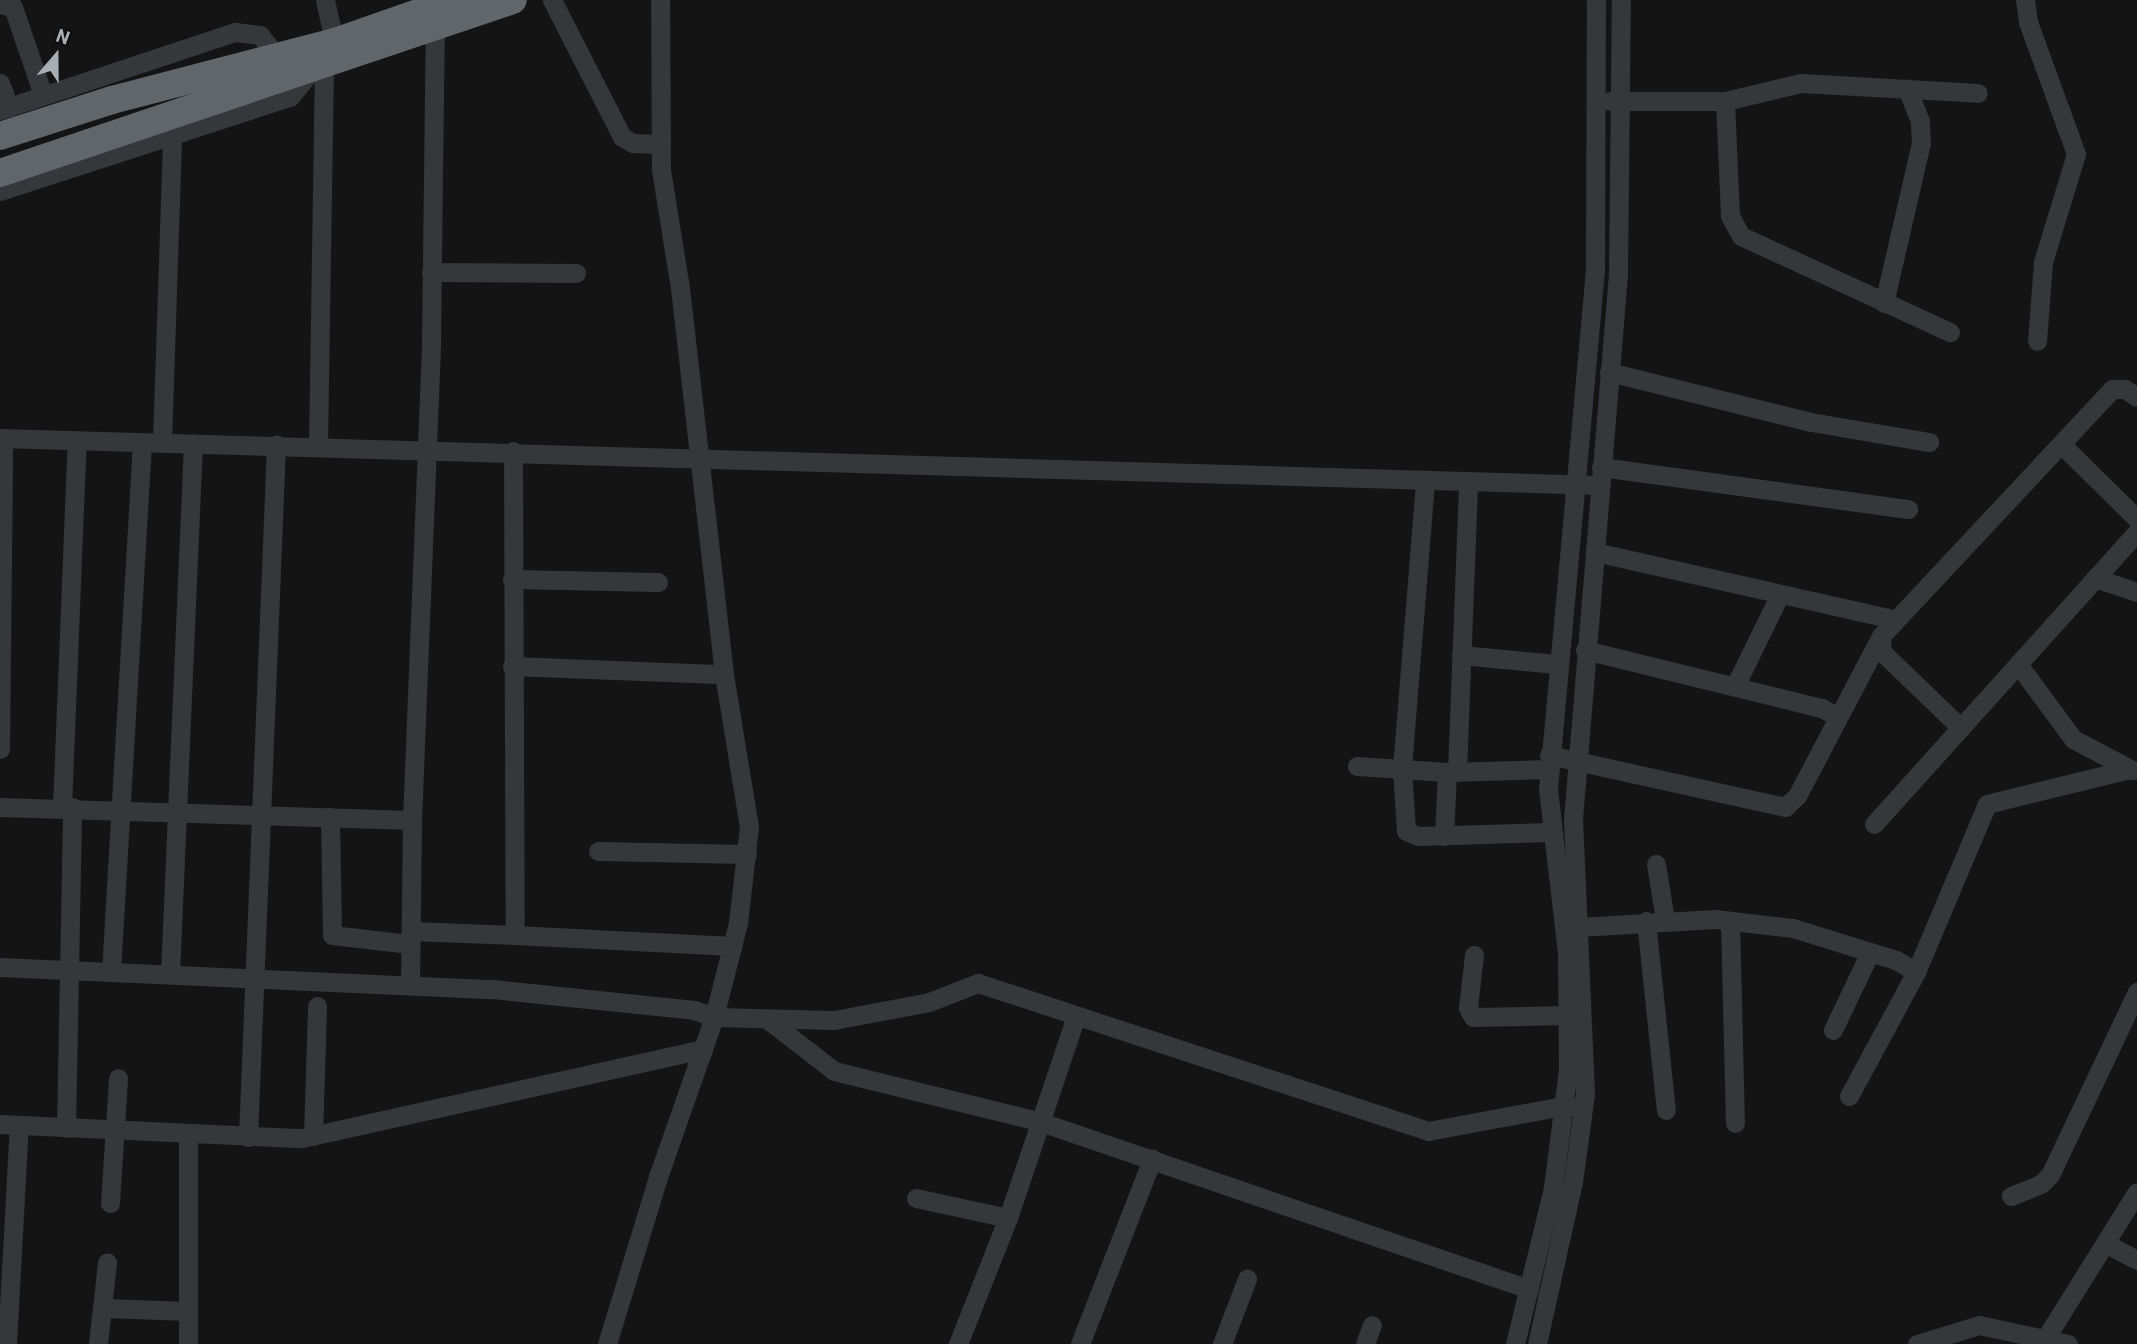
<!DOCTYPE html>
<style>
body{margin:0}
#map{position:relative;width:2137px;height:1344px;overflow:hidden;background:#141415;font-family:Barlow,sans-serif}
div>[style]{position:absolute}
.minor>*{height:19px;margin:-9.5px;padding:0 9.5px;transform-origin:9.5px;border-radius:9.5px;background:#35373a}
.highway>*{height:28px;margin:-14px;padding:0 14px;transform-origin:14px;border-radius:14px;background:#61666b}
span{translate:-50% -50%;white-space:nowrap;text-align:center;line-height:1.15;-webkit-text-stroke:7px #0f0f10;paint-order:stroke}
.north{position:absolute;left:21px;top:21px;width:70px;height:70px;-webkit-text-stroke:5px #0f0f10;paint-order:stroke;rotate:20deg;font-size:19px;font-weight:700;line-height:28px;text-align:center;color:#a7aeb4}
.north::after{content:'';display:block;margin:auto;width:24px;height:32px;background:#a7aeb4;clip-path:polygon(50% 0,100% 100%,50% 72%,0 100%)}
</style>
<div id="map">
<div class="minor">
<i style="left:325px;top:0;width:55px;rotate:77.5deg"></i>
<i style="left:552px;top:0;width:154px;rotate:62.9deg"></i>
<i style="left:622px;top:137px;width:13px;rotate:29deg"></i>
<i style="left:633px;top:143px;width:28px;rotate:2deg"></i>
<i style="left:2025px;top:0;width:22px;rotate:82deg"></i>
<i style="left:2028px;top:22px;width:140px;rotate:70deg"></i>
<i style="left:2076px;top:154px;width:113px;rotate:107deg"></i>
<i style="left:2043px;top:262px;width:79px;rotate:94.3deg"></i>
<i style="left:0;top:4px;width:13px;rotate:13deg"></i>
<i style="left:13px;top:7px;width:93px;rotate:71.2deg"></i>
<i style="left:0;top:83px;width:26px;rotate:69deg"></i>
<i style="left:1610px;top:101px;width:115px"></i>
<i style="left:1725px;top:101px;width:78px;rotate:-13.3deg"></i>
<i style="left:1801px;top:83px;width:177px;rotate:3.2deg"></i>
<i style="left:1725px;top:101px;width:115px;rotate:87.5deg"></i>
<i style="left:1730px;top:216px;width:23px;rotate:61deg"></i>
<i style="left:1741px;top:236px;width:230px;rotate:24.7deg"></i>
<i style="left:0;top:110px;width:248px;rotate:-18.4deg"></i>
<i style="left:235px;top:32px;width:25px;rotate:7deg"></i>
<i style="left:260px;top:35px;width:28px;rotate:52deg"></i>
<i style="left:0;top:191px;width:305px;rotate:-18deg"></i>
<i style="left:290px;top:97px;width:36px;rotate:-51deg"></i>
<i style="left:431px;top:272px;width:145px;rotate:0.4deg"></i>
<i style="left:1884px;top:303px;width:164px;rotate:-77deg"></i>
<i style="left:1921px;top:143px;width:22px;rotate:-93deg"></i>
<i style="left:1920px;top:121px;width:35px;rotate:-112deg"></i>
<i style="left:1609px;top:372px;width:208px;rotate:13.9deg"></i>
<i style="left:1811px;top:422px;width:120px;rotate:9.6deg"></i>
<i style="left:0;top:438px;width:1601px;rotate:1.68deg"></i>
<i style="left:162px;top:442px;width:307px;rotate:-88.1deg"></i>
<i style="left:2061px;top:444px;width:107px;rotate:44.6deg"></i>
<i style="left:318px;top:446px;width:380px;rotate:-89.1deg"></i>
<i style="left:513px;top:451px;width:484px;rotate:89.8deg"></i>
<i style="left:515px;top:935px;width:218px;rotate:2.9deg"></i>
<i style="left:1601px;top:467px;width:310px;rotate:7.8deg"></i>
<i style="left:1425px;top:482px;width:288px;rotate:94.6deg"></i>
<i style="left:1402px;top:769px;width:62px;rotate:86.3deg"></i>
<i style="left:1406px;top:831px;width:13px;rotate:23deg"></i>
<i style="left:1418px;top:836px;width:132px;rotate:-1.7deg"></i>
<i style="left:1595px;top:552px;width:305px;rotate:12.7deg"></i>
<i style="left:2095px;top:578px;width:44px;rotate:18.4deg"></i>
<i style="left:512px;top:579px;width:146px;rotate:1.2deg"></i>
<i style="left:1585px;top:650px;width:244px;rotate:13.8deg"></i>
<i style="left:1822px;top:708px;width:16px;rotate:30deg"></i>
<i style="left:1461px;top:655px;width:96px;rotate:5.4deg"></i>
<i style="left:2018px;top:664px;width:93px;rotate:53.7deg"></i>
<i style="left:2073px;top:739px;width:67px;rotate:27.7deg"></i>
<i style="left:512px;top:666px;width:212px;rotate:2.2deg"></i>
<i style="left:1735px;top:686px;width:102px;rotate:-63.9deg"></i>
<i style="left:1961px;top:728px;width:110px;rotate:-136.1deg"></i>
<i style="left:1882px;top:652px;width:16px;rotate:-94deg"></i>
<i style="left:1881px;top:636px;width:338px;rotate:-46.9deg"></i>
<i style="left:2112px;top:389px;width:13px"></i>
<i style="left:2125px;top:389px;width:14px;rotate:34deg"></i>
<i style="left:0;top:749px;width:311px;rotate:-89.4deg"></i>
<i style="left:1549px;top:755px;width:242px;rotate:12.4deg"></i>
<i style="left:1785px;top:807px;width:16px;rotate:-43deg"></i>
<i style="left:1797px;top:796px;width:176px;rotate:-62.3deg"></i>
<i style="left:1357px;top:766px;width:90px;rotate:3.8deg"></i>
<i style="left:1447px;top:772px;width:102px;rotate:-1.7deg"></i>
<i style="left:1457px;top:772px;width:289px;rotate:-87.8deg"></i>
<i style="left:0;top:807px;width:412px;rotate:1.8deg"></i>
<i style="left:62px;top:807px;width:367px;rotate:-87.7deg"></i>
<i style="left:330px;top:817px;width:118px;rotate:89deg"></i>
<i style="left:332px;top:935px;width:79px;rotate:6.6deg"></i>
<i style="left:1874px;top:824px;width:393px;rotate:-48deg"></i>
<i style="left:1444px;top:836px;width:64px;rotate:-87.3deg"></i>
<i style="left:598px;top:851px;width:149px;rotate:1.2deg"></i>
<i style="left:1656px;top:864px;width:57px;rotate:80.9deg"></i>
<i style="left:1646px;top:921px;width:190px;rotate:84deg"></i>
<i style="left:1730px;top:921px;width:202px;rotate:88.6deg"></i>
<i style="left:1579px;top:927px;width:136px;rotate:-3.4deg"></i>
<i style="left:1715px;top:919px;width:79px;rotate:6.6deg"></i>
<i style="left:1793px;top:928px;width:108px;rotate:17.3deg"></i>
<i style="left:1896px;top:960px;width:23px;rotate:31deg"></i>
<i style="left:411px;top:931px;width:104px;rotate:2.2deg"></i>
<i style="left:1474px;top:955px;width:53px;rotate:96.5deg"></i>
<i style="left:1468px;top:1008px;width:10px;rotate:61deg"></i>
<i style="left:1473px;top:1017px;width:95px;rotate:-1.2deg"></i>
<i style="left:0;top:967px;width:492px;rotate:2.6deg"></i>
<i style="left:492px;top:989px;width:203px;rotate:5.9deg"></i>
<i style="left:694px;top:1010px;width:21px;rotate:19deg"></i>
<i style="left:714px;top:1017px;width:120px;rotate:1.4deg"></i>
<i style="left:834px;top:1020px;width:97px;rotate:-10.7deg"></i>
<i style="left:929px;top:1002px;width:53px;rotate:-21.2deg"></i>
<i style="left:978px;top:983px;width:474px;rotate:18.2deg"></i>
<i style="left:1428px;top:1131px;width:137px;rotate:-10.5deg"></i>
<i style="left:1563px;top:1106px;width:20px;rotate:3deg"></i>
<i style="left:111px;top:972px;width:531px;rotate:-86.65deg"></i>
<i style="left:170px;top:974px;width:531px;rotate:-87.52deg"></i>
<i style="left:410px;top:985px;width:165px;rotate:-89.3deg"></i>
<i style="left:412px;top:820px;width:479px;rotate:-87.7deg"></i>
<i style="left:431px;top:341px;width:313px;rotate:-89.3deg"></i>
<i style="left:767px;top:1019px;width:85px;rotate:37.8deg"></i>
<i style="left:834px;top:1071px;width:213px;rotate:13.8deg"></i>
<i style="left:1041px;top:1122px;width:516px;rotate:18.89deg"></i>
<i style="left:1833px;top:1030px;width:86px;rotate:-64.6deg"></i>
<i style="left:1849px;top:1096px;width:141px;rotate:-61.6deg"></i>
<i style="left:1916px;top:972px;width:182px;rotate:-67.1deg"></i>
<i style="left:1987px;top:804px;width:147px;rotate:-13.8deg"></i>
<i style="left:0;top:1124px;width:302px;rotate:2.7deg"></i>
<i style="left:302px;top:1138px;width:411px;rotate:-12.5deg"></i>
<i style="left:66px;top:1128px;width:321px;rotate:-88.9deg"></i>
<i style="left:313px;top:1136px;width:130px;rotate:-88.2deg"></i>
<i style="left:248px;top:1137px;width:693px;rotate:-87.68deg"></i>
<i style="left:2011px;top:1196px;width:32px;rotate:-22deg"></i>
<i style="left:2041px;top:1184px;width:13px;rotate:-45deg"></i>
<i style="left:2050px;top:1175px;width:203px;rotate:-64.6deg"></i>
<i style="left:916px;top:1198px;width:94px;rotate:12.3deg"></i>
<i style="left:110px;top:1203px;width:125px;rotate:-86.3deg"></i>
<i style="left:2105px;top:1243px;width:36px;rotate:28deg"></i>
<i style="left:105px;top:1308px;width:83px;rotate:2.1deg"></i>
<i style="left:2045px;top:1339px;width:173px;rotate:-58deg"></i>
<i style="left:7px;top:1344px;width:219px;rotate:-86.9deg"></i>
<i style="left:98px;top:1344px;width:82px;rotate:-83.7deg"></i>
<i style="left:188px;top:1344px;width:209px;rotate:-90deg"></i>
<i style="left:607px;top:1344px;width:175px;rotate:-73deg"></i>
<i style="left:658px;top:1177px;width:170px;rotate:-70.7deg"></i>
<i style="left:714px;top:1017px;width:97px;rotate:-75.7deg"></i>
<i style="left:738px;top:923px;width:97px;rotate:-83.5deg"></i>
<i style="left:749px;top:827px;width:155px;rotate:-99.3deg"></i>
<i style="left:724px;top:674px;width:395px;rotate:-96.5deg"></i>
<i style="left:679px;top:282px;width:114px;rotate:-99.1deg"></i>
<i style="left:661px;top:169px;width:169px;rotate:-90.3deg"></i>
<i style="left:958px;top:1344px;width:136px;rotate:-68.4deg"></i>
<i style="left:1008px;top:1218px;width:213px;rotate:-71.4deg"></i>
<i style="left:1080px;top:1344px;width:199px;rotate:-68.7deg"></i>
<i style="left:1222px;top:1344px;width:70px;rotate:-69deg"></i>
<i style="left:1365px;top:1344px;width:20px;rotate:-70deg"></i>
<i style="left:1515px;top:1344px;width:161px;rotate:-76.3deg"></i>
<i style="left:1553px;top:1188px;width:119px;rotate:-82.8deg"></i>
<i style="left:1568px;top:1070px;width:117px;rotate:-90.5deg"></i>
<i style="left:1567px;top:953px;width:165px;rotate:-96.6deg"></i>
<i style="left:1548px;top:789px;width:521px;rotate:-84.83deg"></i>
<i style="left:1595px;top:270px;width:270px;rotate:-89.8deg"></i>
<i style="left:1537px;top:1344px;width:166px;rotate:-77.5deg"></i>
<i style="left:1573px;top:1182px;width:90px;rotate:-82.3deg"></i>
<i style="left:1585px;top:1093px;width:274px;rotate:-92.5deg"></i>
<i style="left:1573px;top:819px;width:547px;rotate:-85.28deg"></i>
<i style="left:1618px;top:274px;width:274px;rotate:-89.4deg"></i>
<i style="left:1917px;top:1344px;width:65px;rotate:-17deg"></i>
<i style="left:1979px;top:1325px;width:91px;rotate:12.1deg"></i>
</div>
<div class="highway">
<i style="left:0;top:136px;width:118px;rotate:-17.8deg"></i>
<i style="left:112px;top:100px;width:230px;rotate:-14.6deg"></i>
<i style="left:335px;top:42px;width:127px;rotate:-19.3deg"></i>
<i style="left:0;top:173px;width:541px;rotate:-18.64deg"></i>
</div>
<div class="north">N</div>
</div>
